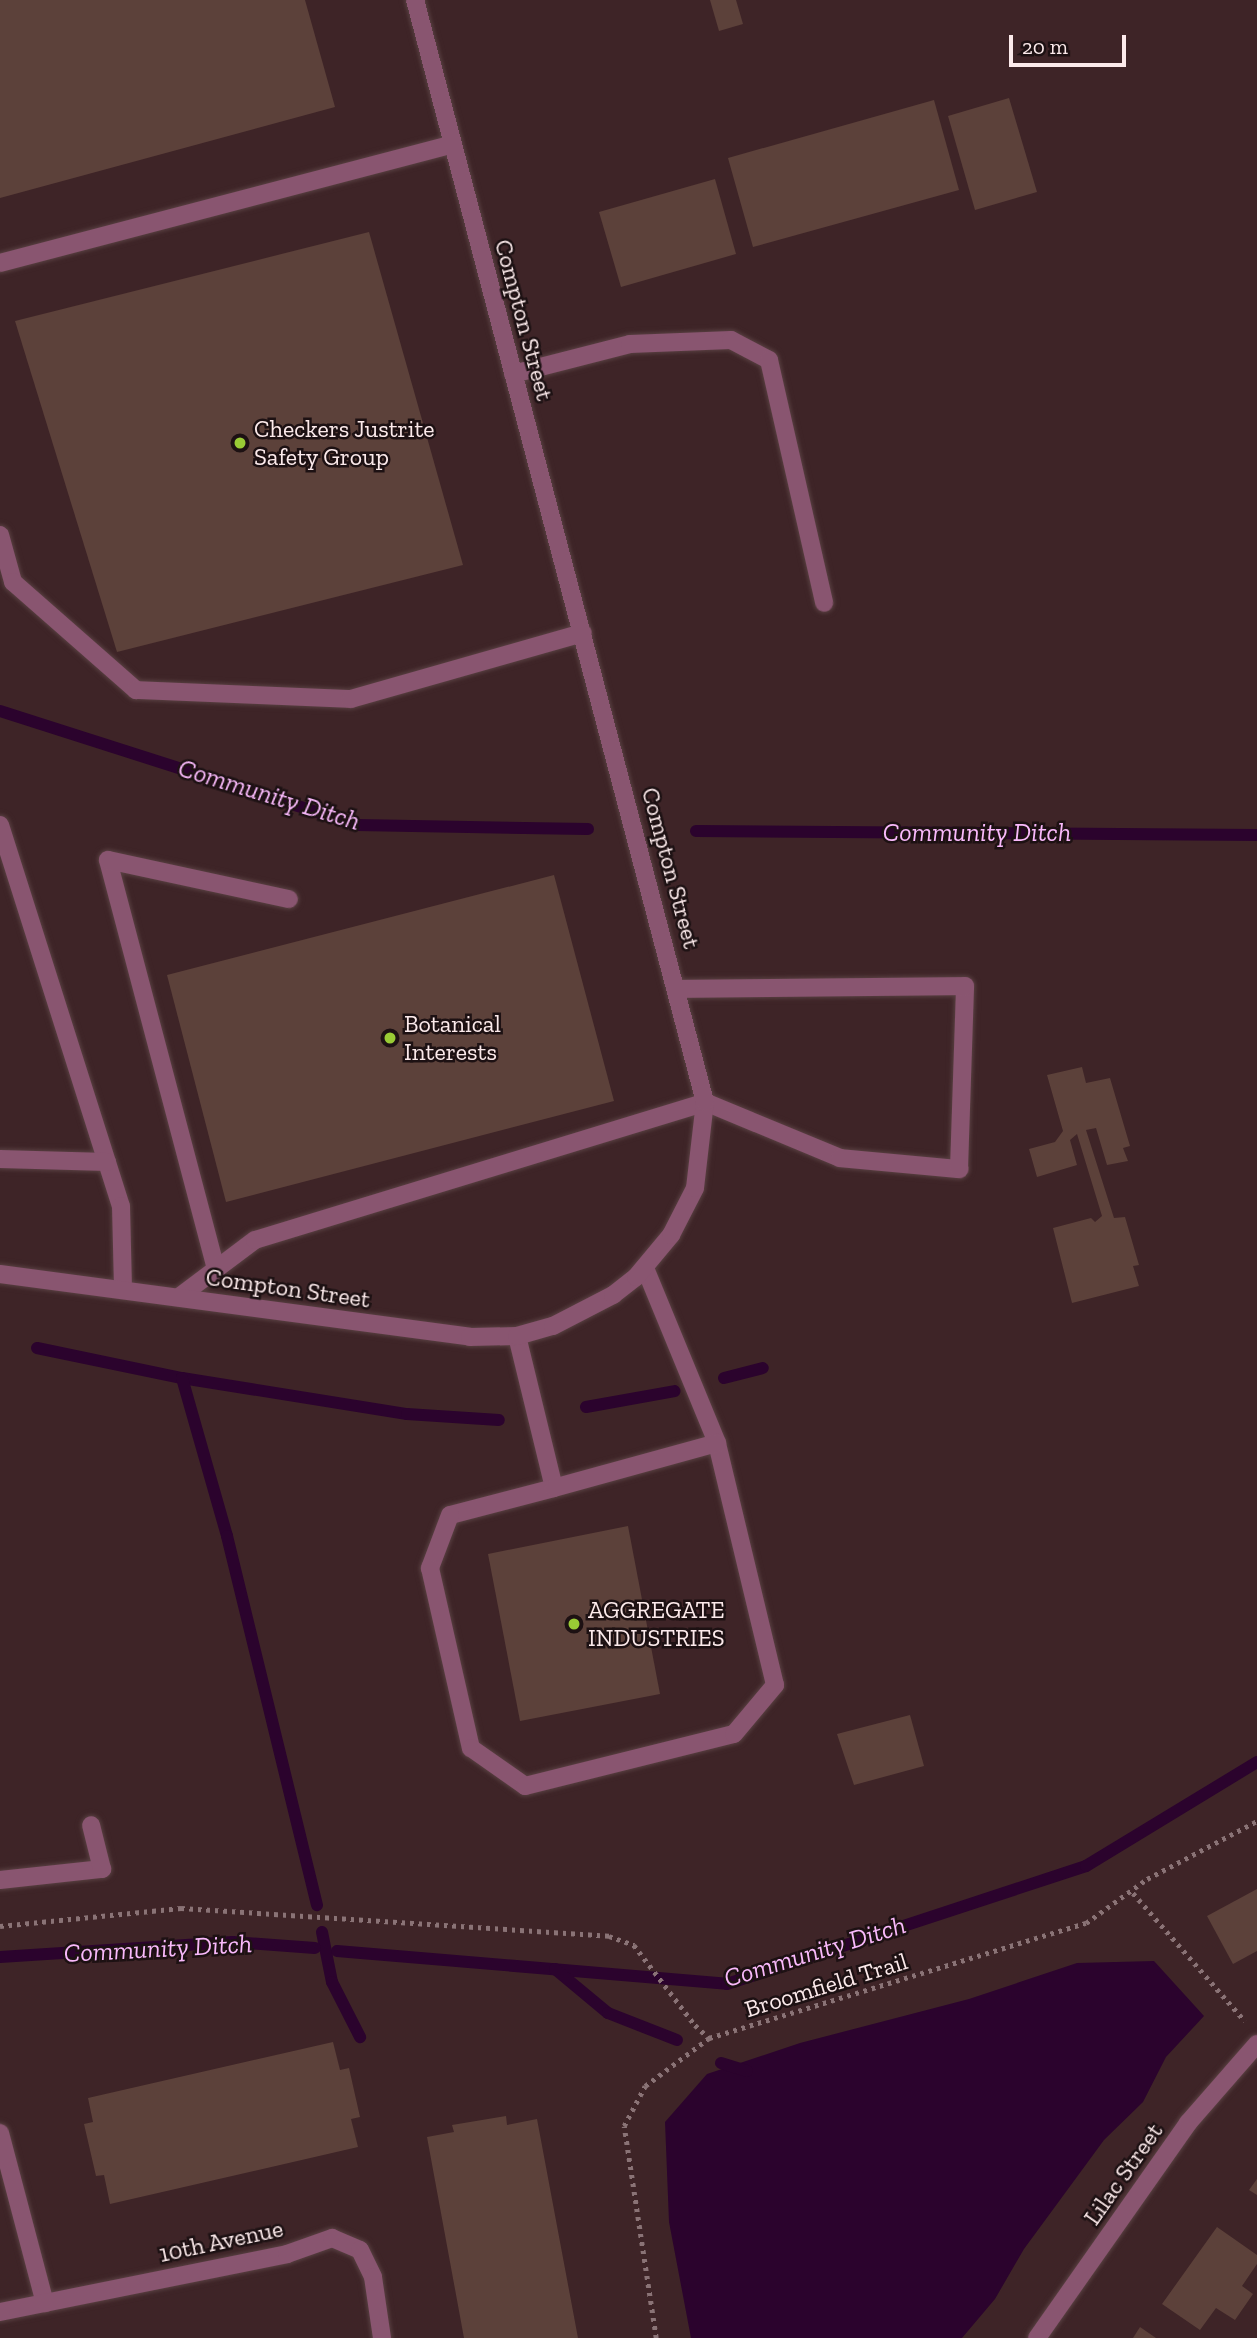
<!DOCTYPE html>
<style>
body{margin:0}
#map{position:relative;width:1257px;height:2338px;overflow:hidden;background:#3e2427;font-family:"Zilla Slab",serif}
div>[style]{position:absolute}
.water>*{inset:0;background:#2b032d}
.stream>*{height:12px;margin:-6px;padding:0 6px;transform-origin:6px;border-radius:6px;background:#2b032d}
.building>*{inset:0;background:#5c413a}
.path>*{height:4.5px;margin-top:-2.25px;transform-origin:0;background:repeating-linear-gradient(90deg,#8a7376 0 3.5px,transparent 0 8.5px)}
.roads{filter:drop-shadow(0 0 2px #594042) drop-shadow(0 0 2px #594042)}
.lane>*{height:18px;margin:-9px;padding:0 9px;transform-origin:9px;border-radius:9px;background:#895570}
.street>*{height:18px;margin:-9px;padding:0 9px;transform-origin:9px;border-radius:9px;background:#895570}
.dots>*{width:19px;height:19px;translate:-50% -50%;box-sizing:border-box;border:4px solid #1d1113;border-radius:50%}
span{translate:-50% -50%;white-space:nowrap;text-align:center;line-height:1.15;-webkit-text-stroke:5px #1d1113;paint-order:stroke}
.street-label{font-size:24px;color:#fceaeb}
.poi-label{font-size:24px;color:#fceaeb}
.left{translate:0 -50%;text-align:left}
.water-label{font-size:26px;color:#f9b9fb;font-style:italic}
.scale{position:absolute;left:1009px;top:35px;width:117px;height:32px;box-sizing:border-box;border:4px solid #fceaeb;border-top:0;padding-left:9px;font-size:21px;line-height:24px;white-space:nowrap;color:#fceaeb;-webkit-text-stroke:5px #1d1113;paint-order:stroke}
</style>
<div id="map">
<div class="water">
<i style="clip-path:polygon(1154px 1961px,1204px 2016px,1166px 2057px,1143px 2102px,1104px 2140px,1024px 2249px,995px 2299px,962px 2338px,691px 2338px,669px 2222px,665px 2122px,707px 2074px,800px 2043px,969px 1999px,1077px 1963px)"></i>
</div>
<div class="stream">
<i style="left:0;top:711px;width:375px;rotate:17.7deg"></i>
<i style="left:357px;top:825px;width:231px;rotate:1deg"></i>
<i style="left:696px;top:831px;width:561px;rotate:0.41deg"></i>
<i style="left:37px;top:1348px;width:148px;rotate:11.7deg"></i>
<i style="left:182px;top:1378px;width:228px;rotate:9.1deg"></i>
<i style="left:407px;top:1414px;width:92px;rotate:3.7deg"></i>
<i style="left:182px;top:1378px;width:164px;rotate:74.1deg"></i>
<i style="left:227px;top:1536px;width:380px;rotate:76.3deg"></i>
<i style="left:724px;top:1378px;width:40px;rotate:-14.4deg"></i>
<i style="left:586px;top:1407px;width:90px;rotate:-10.2deg"></i>
<i style="left:322px;top:1932px;width:51px;rotate:78.7deg"></i>
<i style="left:332px;top:1982px;width:62px;rotate:63deg"></i>
<i style="left:337px;top:1951px;width:391px;rotate:4.8deg"></i>
<i style="left:727px;top:1984px;width:378px;rotate:-18.2deg"></i>
<i style="left:1086px;top:1866px;width:200px;rotate:-31.3deg"></i>
<i style="left:0;top:1957px;width:233px;rotate:-3.7deg"></i>
<i style="left:233px;top:1942px;width:82px;rotate:4.2deg"></i>
<i style="left:555px;top:1969px;width:69px;rotate:39.7deg"></i>
<i style="left:608px;top:2013px;width:74px;rotate:21.4deg"></i>
<i style="left:721px;top:2063px;width:27px;rotate:17deg"></i>
</div>
<div class="building">
<i style="clip-path:polygon(0 0,305px 0,335px 107px,0 198px)"></i>
<i style="clip-path:polygon(710px 0,736px 0,743px 24px,719px 31px)"></i>
<i style="clip-path:polygon(1009px 98px,1037px 192px,975px 210px,948px 116px)"></i>
<i style="clip-path:polygon(934px 100px,959px 190px,753px 247px,728px 158px)"></i>
<i style="clip-path:polygon(715px 179px,736px 254px,621px 287px,599px 212px)"></i>
<i style="clip-path:polygon(369px 232px,463px 565px,117px 652px,15px 321px)"></i>
<i style="clip-path:polygon(554px 875px,614px 1101px,226px 1202px,167px 975px)"></i>
<i style="clip-path:polygon(1082px 1067px,1086px 1083px,1110px 1078px,1130px 1146px,1123px 1148px,1128px 1161px,1107px 1165px,1096px 1128px,1086px 1130px,1114px 1218px,1125px 1217px,1139px 1265px,1133px 1266px,1139px 1286px,1072px 1303px,1053px 1228px,1091px 1218px,1095px 1222px,1102px 1216px,1077px 1134px,1070px 1140px,1077px 1165px,1037px 1177px,1029px 1149px,1055px 1142px,1063px 1131px,1047px 1075px)"></i>
<i style="clip-path:polygon(628px 1526px,660px 1694px,520px 1721px,488px 1554px)"></i>
<i style="clip-path:polygon(910px 1715px,924px 1766px,854px 1785px,837px 1734px)"></i>
<i style="clip-path:polygon(1257px 1889px,1257px 1951px,1233px 1964px,1207px 1916px)"></i>
<i style="clip-path:polygon(333px 2042px,340px 2070px,349px 2068px,360px 2117px,351px 2119px,358px 2147px,110px 2204px,104px 2175px,96px 2176px,84px 2124px,93px 2122px,88px 2098px)"></i>
<i style="clip-path:polygon(506px 2116px,507px 2125px,537px 2119px,578px 2338px,464px 2338px,427px 2137px,454px 2132px,452px 2125px)"></i>
<i style="clip-path:polygon(1257px 2179px,1257px 2195px,1249px 2190px)"></i>
<i style="clip-path:polygon(1217px 2227px,1257px 2255px,1257px 2264px,1242px 2286px,1253px 2294px,1235px 2320px,1216px 2308px,1200px 2330px,1162px 2304px)"></i>
<i style="clip-path:polygon(1140px 2327px,1156px 2338px,1133px 2338px)"></i>
</div>
<div class="path">
<i style="left:1133px;top:1893px;width:170px;rotate:48.8deg"></i>
<i style="left:0;top:1926px;width:182px;rotate:-5.7deg"></i>
<i style="left:181px;top:1908px;width:429px;rotate:3.7deg"></i>
<i style="left:609px;top:1936px;width:27px;rotate:20deg"></i>
<i style="left:634px;top:1945px;width:101px;rotate:52.7deg"></i>
<i style="left:695px;top:2025px;width:19px;rotate:43deg"></i>
<i style="left:656px;top:2338px;width:214px;rotate:-98.6deg"></i>
<i style="left:624px;top:2126px;width:45px;rotate:-62.3deg"></i>
<i style="left:645px;top:2086px;width:80px;rotate:-36.9deg"></i>
<i style="left:709px;top:2038px;width:394px;rotate:-17deg"></i>
<i style="left:1086px;top:1923px;width:75px;rotate:-35.8deg"></i>
<i style="left:1147px;top:1879px;width:124px;rotate:-27.8deg"></i>
</div>
<div class="roads">
<div class="lane">
<i style="left:0;top:263px;width:466px;rotate:-14.7deg"></i>
<i style="left:513px;top:374px;width:121px;rotate:-14.4deg"></i>
<i style="left:630px;top:344px;width:101px;rotate:-2.3deg"></i>
<i style="left:731px;top:340px;width:43px;rotate:27.8deg"></i>
<i style="left:769px;top:360px;width:249px;rotate:77.2deg"></i>
<i style="left:0;top:535px;width:49px;rotate:74.5deg"></i>
<i style="left:13px;top:582px;width:164px;rotate:41.3deg"></i>
<i style="left:136px;top:690px;width:215px;rotate:2.4deg"></i>
<i style="left:351px;top:699px;width:241px;rotate:-15.9deg"></i>
<i style="left:0;top:825px;width:400px;rotate:72.4deg"></i>
<i style="left:121px;top:1206px;width:84px;rotate:88.6deg"></i>
<i style="left:0;top:1159px;width:107px;rotate:1.6deg"></i>
<i style="left:645px;top:1268px;width:189px;rotate:67.6deg"></i>
<i style="left:216px;top:1269px;width:423px;rotate:-104.8deg"></i>
<i style="left:108px;top:860px;width:185px;rotate:12.2deg"></i>
<i style="left:179px;top:1297px;width:95px;rotate:-36.9deg"></i>
<i style="left:255px;top:1240px;width:471px;rotate:-17deg"></i>
<i style="left:705px;top:1102px;width:146px;rotate:22.5deg"></i>
<i style="left:840px;top:1158px;width:120px;rotate:5.3deg"></i>
<i style="left:959px;top:1169px;width:183px;rotate:-88.1deg"></i>
<i style="left:965px;top:986px;width:288px;rotate:179.4deg"></i>
<i style="left:517px;top:1336px;width:156px;rotate:76.3deg"></i>
<i style="left:554px;top:1488px;width:107px;rotate:165.4deg"></i>
<i style="left:450px;top:1515px;width:57px;rotate:110.7deg"></i>
<i style="left:430px;top:1568px;width:185px;rotate:77.2deg"></i>
<i style="left:471px;top:1748px;width:66px;rotate:35.1deg"></i>
<i style="left:525px;top:1786px;width:215px;rotate:-14deg"></i>
<i style="left:734px;top:1734px;width:64px;rotate:-50.1deg"></i>
<i style="left:775px;top:1685px;width:249px;rotate:-103.5deg"></i>
<i style="left:717px;top:1443px;width:169px;rotate:164.6deg"></i>
<i style="left:0;top:1880px;width:103px;rotate:-6.2deg"></i>
<i style="left:102px;top:1869px;width:45px;rotate:-104deg"></i>
<i style="left:0;top:2133px;width:176px;rotate:75.2deg"></i>
<i style="left:0;top:2312px;width:293px;rotate:-11.4deg"></i>
<i style="left:287px;top:2254px;width:48px;rotate:-19.6deg"></i>
<i style="left:332px;top:2238px;width:30px;rotate:23deg"></i>
<i style="left:360px;top:2250px;width:30px;rotate:64deg"></i>
<i style="left:373px;top:2277px;width:62px;rotate:81.6deg"></i>
</div>
<div class="street">
<i style="left:0;top:1274px;width:474px;rotate:7.6deg"></i>
<i style="left:470px;top:1337px;width:47px;rotate:-1.2deg"></i>
<i style="left:517px;top:1336px;width:37px;rotate:-16deg"></i>
<i style="left:553px;top:1326px;width:68px;rotate:-27.3deg"></i>
<i style="left:613px;top:1295px;width:29px;rotate:-38deg"></i>
<i style="left:636px;top:1277px;width:55px;rotate:-50.2deg"></i>
<i style="left:671px;top:1235px;width:53px;rotate:-62.9deg"></i>
<i style="left:695px;top:1188px;width:87px;rotate:-83.4deg"></i>
<i style="left:705px;top:1102px;width:1140px;rotate:-104.74deg"></i>
<i style="left:1037px;top:2338px;width:263px;rotate:-54.9deg"></i>
<i style="left:1188px;top:2123px;width:105px;rotate:-48.9deg"></i>
</div>
</div>
<div class="dots">
<i style="left:240px;top:443px;background:#99cb35"></i>
<i style="left:390px;top:1038px;background:#99cb35"></i>
<i style="left:574px;top:1624px;background:#99cb35"></i>
</div>
<div class="street-label">
<span style="left:524px;top:320px;rotate:75deg">Compton Street</span>
<span style="left:671px;top:868px;rotate:75deg">Compton Street</span>
<span style="left:288px;top:1288px;rotate:8deg">Compton Street</span>
<span style="left:826px;top:1985px;rotate:-17deg">Broomfield Trail</span>
<span style="left:1123px;top:2174px;rotate:-55deg">Lilac Street</span>
<span style="left:221px;top:2241px;rotate:-12deg">10th Avenue</span>
</div>
<div class="poi-label">
<span class="left" style="left:254px;top:443px">Checkers Justrite<br>Safety Group</span>
<span class="left" style="left:404px;top:1038px">Botanical<br>Interests</span>
<span class="left" style="left:588px;top:1624px">AGGREGATE<br>INDUSTRIES</span>
</div>
<div class="water-label">
<span style="left:269px;top:795px;rotate:17deg">Community Ditch</span>
<span style="left:977px;top:833px">Community Ditch</span>
<span style="left:158px;top:1949px;rotate:-3deg">Community Ditch</span>
<span style="left:815px;top:1952px;rotate:-17deg">Community Ditch</span>
</div>
<div class="scale">20 m</div>
</div>
